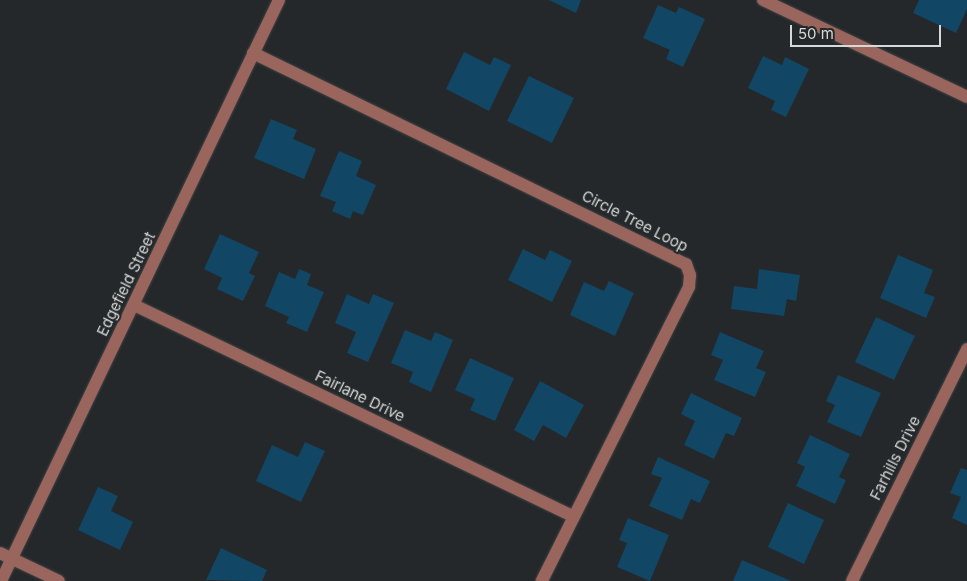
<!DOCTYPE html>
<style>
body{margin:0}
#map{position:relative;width:967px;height:581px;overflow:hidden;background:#25282a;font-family:Inter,sans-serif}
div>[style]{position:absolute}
.building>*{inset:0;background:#114665}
.roads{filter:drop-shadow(0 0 1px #414446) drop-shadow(0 0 1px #414446)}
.minor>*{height:12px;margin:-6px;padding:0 6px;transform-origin:6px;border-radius:6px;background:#99655d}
span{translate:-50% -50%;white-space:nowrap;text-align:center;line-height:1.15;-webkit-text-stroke:4px #25282a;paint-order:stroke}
.street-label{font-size:15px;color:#d6d8d9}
.scale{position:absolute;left:790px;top:25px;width:151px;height:22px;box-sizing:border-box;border:2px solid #d6d8d9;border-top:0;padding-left:6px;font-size:15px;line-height:18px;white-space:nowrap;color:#d6d8d9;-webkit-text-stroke:4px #25282a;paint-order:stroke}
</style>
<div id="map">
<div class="building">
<i style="clip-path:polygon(549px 0,581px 0,576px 13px)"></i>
<i style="clip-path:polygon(919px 0,967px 0,967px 9px,956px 33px,913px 13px)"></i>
<i style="clip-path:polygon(658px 5px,676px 13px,679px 7px,705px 19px,683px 67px,666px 59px,670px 50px,643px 38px)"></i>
<i style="clip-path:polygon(464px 52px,490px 65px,494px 57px,511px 65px,489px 111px,446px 89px)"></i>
<i style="clip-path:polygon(763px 56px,782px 65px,785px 57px,809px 69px,786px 117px,771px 110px,775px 101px,748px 88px)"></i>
<i style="clip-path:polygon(529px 76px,574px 98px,552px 143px,507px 121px)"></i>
<i style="clip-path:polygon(271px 119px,297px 130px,293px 139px,316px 149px,304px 179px,254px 158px)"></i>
<i style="clip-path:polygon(339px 151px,362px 161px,356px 176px,376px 185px,363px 215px,353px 211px,350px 219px,332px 211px,336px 202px,320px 196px)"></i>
<i style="clip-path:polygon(220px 234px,259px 252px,249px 273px,255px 276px,243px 301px,217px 289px,222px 278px,204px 269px)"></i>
<i style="clip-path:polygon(523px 249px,545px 260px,550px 250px,572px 261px,552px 302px,508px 280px)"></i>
<i style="clip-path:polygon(898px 255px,933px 270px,924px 293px,935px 297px,926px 318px,880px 298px)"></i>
<i style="clip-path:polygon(299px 269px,311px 274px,307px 285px,324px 292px,307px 332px,286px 323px,289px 317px,265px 306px,279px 272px,295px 279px)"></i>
<i style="clip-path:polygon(759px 269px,800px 275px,796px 301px,787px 299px,784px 316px,731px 309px,734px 286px,757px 289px)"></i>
<i style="clip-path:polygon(609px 281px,634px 293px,615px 336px,570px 315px,584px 282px,604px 291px)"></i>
<i style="clip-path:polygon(347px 294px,369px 304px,373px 294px,394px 303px,368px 362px,347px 353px,356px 332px,335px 323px)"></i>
<i style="clip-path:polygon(876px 317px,915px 336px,894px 380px,855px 362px)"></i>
<i style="clip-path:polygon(405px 330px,431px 341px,435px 332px,453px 340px,431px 392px,409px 382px,413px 372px,391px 363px)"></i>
<i style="clip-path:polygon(720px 332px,764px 351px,756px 368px,766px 372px,755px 397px,714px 380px,723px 360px,711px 355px)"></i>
<i style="clip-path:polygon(470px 358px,514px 378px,495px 421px,470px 410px,475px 399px,455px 390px)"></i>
<i style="clip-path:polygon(838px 375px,881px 393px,861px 437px,827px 422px,835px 405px,826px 401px)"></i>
<i style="clip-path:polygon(540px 381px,584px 405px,566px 438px,543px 425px,534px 441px,514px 430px)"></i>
<i style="clip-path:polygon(691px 393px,742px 418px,734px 436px,726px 433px,714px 459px,684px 445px,695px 421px,681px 414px)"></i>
<i style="clip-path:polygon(810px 435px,850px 454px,839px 477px,846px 480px,835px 504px,796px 486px,805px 467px,797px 463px)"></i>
<i style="clip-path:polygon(305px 442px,325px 451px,301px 502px,256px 481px,272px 445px,298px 457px)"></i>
<i style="clip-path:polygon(658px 457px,710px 481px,700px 503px,691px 499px,682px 520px,649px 506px,662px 478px,651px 474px)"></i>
<i style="clip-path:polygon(961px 468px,967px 470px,967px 525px,952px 518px,961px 497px,950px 493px)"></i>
<i style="clip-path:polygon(98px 487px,118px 496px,111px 511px,133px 522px,120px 550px,78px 530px)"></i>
<i style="clip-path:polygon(788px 503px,824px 520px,804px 564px,768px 547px)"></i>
<i style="clip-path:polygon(628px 518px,669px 535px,650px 581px,617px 567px,627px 543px,619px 540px)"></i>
<i style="clip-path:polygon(221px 548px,267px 570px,262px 581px,206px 580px)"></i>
<i style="clip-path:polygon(742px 560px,791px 581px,733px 581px)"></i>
</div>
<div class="roads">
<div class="minor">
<i style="left:763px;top:0;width:226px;rotate:25.4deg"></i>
<i style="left:253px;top:53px;width:482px;rotate:26deg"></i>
<i style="left:686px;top:264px;width:12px;rotate:70deg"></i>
<i style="left:690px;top:275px;width:12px;rotate:95deg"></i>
<i style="left:689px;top:287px;width:329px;rotate:116.6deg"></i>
<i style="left:134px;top:305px;width:486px;rotate:25.7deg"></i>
<i style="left:0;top:553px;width:65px;rotate:25.4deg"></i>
<i style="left:1px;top:581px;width:644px;rotate:-64.43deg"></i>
<i style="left:852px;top:581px;width:259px;rotate:-63.6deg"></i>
</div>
</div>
<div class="street-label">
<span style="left:635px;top:221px;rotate:27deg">Circle Tree Loop</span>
<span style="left:126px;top:284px;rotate:-64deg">Edgefield Street</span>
<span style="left:360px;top:396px;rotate:26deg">Fairlane Drive</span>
<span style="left:895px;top:458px;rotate:-63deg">Farhills Drive</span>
</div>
<div class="scale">50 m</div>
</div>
